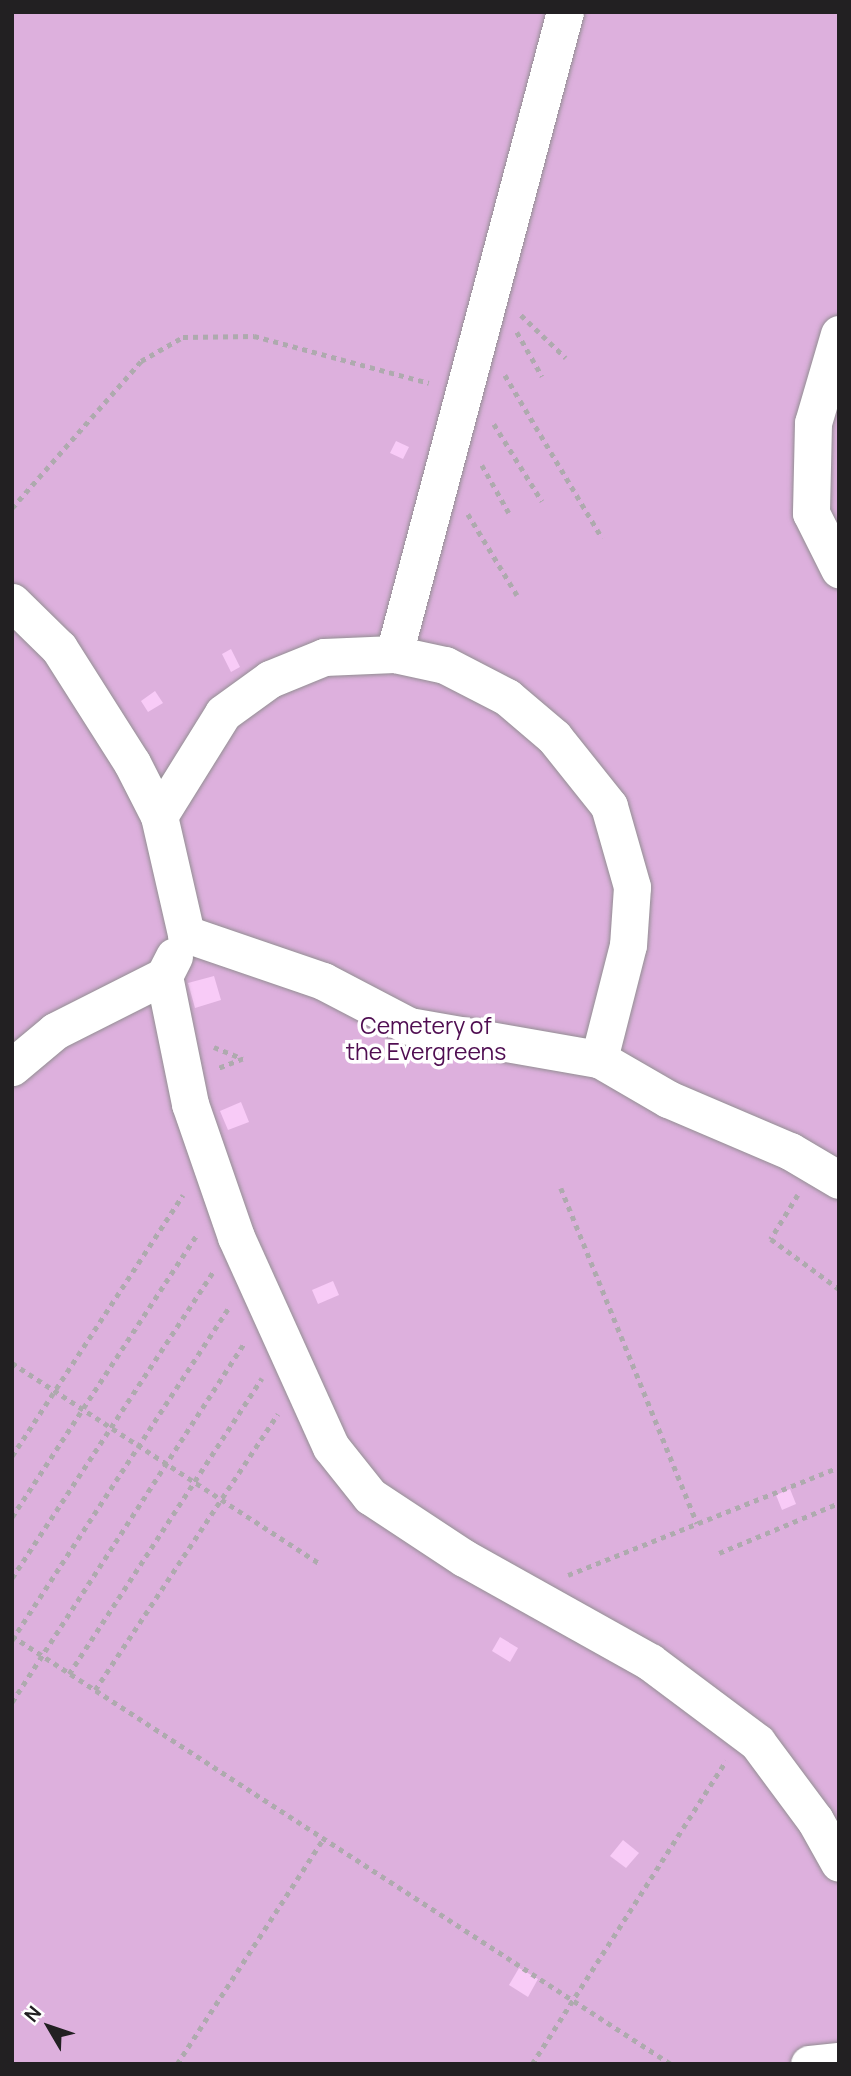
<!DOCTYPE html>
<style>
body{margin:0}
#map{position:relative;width:851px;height:2076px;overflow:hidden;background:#f6f1f6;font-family:Manrope,sans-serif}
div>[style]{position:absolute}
.green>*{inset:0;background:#ddb0dd}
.building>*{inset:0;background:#f8cbf7}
.path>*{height:4.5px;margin-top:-2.25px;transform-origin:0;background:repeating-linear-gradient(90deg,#aeaaae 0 5px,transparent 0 10px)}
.roads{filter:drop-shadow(0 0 2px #928e92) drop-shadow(0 0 2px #928e92)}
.minor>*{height:37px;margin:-18.5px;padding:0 18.5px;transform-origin:18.5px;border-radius:18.5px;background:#fff}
span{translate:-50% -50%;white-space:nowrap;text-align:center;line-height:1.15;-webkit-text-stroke:7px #fff;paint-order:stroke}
.park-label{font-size:23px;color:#4f0d51}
.frame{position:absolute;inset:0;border:14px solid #222022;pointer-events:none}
.north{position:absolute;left:14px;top:1992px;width:70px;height:70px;-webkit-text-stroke:5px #fff;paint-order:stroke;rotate:309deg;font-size:19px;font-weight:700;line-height:28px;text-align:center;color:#222022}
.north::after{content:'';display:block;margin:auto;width:24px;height:32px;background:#222022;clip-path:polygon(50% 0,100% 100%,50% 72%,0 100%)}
</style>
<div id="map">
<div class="green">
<i style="clip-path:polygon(12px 12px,839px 12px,839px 2064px,12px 2064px)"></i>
</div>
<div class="building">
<i style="clip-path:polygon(396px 441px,409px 447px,403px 459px,390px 453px)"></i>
<i style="clip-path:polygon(231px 649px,240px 667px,231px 672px,222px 654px)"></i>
<i style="clip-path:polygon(155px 691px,163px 703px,148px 712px,141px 701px)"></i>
<i style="clip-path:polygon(214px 976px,221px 1000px,195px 1008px,188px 983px)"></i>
<i style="clip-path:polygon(241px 1102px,249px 1122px,228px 1130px,220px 1111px)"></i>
<i style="clip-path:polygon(333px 1281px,339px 1295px,318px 1304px,312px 1290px)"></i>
<i style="clip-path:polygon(790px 1489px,796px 1504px,782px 1510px,776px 1495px)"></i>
<i style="clip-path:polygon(500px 1637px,518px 1648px,510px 1662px,492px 1651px)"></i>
<i style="clip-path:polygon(623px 1840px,639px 1853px,626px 1868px,610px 1856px)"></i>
<i style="clip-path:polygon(519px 1968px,538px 1979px,528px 1997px,509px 1985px)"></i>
</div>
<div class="path">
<i style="left:521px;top:315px;width:62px;rotate:43.7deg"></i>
<i style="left:517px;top:332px;width:51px;rotate:60.4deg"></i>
<i style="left:505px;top:375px;width:190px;rotate:59.2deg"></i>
<i style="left:494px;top:424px;width:91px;rotate:58.1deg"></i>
<i style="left:482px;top:465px;width:55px;rotate:60.6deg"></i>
<i style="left:12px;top:508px;width:196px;rotate:-48.7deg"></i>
<i style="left:141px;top:361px;width:48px;rotate:-29.7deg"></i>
<i style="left:183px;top:337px;width:71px;rotate:-0.8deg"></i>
<i style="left:254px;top:336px;width:181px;rotate:15deg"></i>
<i style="left:468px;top:514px;width:95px;rotate:58.8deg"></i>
<i style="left:214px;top:1047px;width:31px;rotate:22deg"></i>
<i style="left:243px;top:1059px;width:26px;rotate:159deg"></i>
<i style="left:561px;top:1188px;width:362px;rotate:67.9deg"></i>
<i style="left:798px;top:1195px;width:52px;rotate:121.5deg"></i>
<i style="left:771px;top:1239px;width:84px;rotate:36.3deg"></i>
<i style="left:12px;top:1363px;width:368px;rotate:33.1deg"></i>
<i style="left:12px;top:1456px;width:312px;rotate:-56.8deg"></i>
<i style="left:12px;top:1517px;width:338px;rotate:-56.8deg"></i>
<i style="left:719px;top:1553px;width:130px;rotate:-22.6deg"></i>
<i style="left:568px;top:1575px;width:292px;rotate:-21.7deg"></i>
<i style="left:12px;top:1578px;width:366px;rotate:-56.7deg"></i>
<i style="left:12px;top:1636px;width:786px;rotate:33deg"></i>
<i style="left:12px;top:1640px;width:397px;rotate:-56.9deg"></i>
<i style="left:69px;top:1674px;width:353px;rotate:-56.9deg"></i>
<i style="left:95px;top:1690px;width:331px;rotate:-56.5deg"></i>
<i style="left:12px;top:1702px;width:429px;rotate:-57.1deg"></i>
<i style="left:177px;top:2064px;width:268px;rotate:-57deg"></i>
<i style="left:532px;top:2064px;width:360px;rotate:-57.4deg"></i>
</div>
<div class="roads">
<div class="minor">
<i style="left:839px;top:334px;width:93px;rotate:106.3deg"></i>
<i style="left:813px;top:423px;width:90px;rotate:91.3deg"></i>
<i style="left:811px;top:513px;width:63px;rotate:63.4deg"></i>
<i style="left:12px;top:602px;width:66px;rotate:44.4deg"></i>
<i style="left:59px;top:648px;width:136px;rotate:57.6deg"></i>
<i style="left:132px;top:763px;width:59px;rotate:63deg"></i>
<i style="left:159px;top:816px;width:121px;rotate:77.1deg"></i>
<i style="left:186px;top:934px;width:145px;rotate:18.9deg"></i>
<i style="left:323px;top:981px;width:97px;rotate:27.6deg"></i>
<i style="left:409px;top:1026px;width:193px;rotate:9.9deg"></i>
<i style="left:599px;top:1059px;width:80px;rotate:30.1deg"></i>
<i style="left:668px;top:1099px;width:133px;rotate:23.1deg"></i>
<i style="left:790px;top:1151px;width:57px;rotate:30.6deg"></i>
<i style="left:394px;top:654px;width:664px;rotate:-75.09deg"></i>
<i style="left:159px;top:816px;width:121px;rotate:-58.1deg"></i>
<i style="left:223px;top:713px;width:58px;rotate:-35.9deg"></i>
<i style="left:270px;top:679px;width:58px;rotate:-22.2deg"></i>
<i style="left:324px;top:657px;width:70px;rotate:-2.5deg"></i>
<i style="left:394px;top:654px;width:52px;rotate:12.2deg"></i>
<i style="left:445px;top:665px;width:70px;rotate:27.3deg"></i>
<i style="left:507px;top:697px;width:62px;rotate:40.4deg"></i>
<i style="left:554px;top:737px;width:88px;rotate:51.4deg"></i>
<i style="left:609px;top:806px;width:84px;rotate:74.1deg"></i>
<i style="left:632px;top:887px;width:58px;rotate:93.9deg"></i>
<i style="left:628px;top:945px;width:118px;rotate:104.3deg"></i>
<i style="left:164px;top:976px;width:131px;rotate:78.5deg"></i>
<i style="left:190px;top:1104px;width:141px;rotate:70.9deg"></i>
<i style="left:236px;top:1237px;width:230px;rotate:65.7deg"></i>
<i style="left:331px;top:1447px;width:63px;rotate:51.5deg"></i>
<i style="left:370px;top:1496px;width:113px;rotate:33.4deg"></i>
<i style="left:464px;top:1558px;width:213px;rotate:29.2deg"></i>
<i style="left:650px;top:1662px;width:134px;rotate:36.8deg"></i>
<i style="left:757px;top:1742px;width:97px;rotate:53.4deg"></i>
<i style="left:815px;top:1820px;width:49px;rotate:60.8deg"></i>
<i style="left:12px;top:1067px;width:56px;rotate:-39.9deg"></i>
<i style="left:55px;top:1031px;width:122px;rotate:-26.8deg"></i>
<i style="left:164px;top:976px;width:22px;rotate:-63deg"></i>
<i style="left:809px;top:2064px;width:30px;rotate:-6deg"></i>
</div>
</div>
<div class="park-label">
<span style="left:426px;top:1038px">Cemetery of<br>the Evergreens</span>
</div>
<div class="frame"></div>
<div class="north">N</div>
</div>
